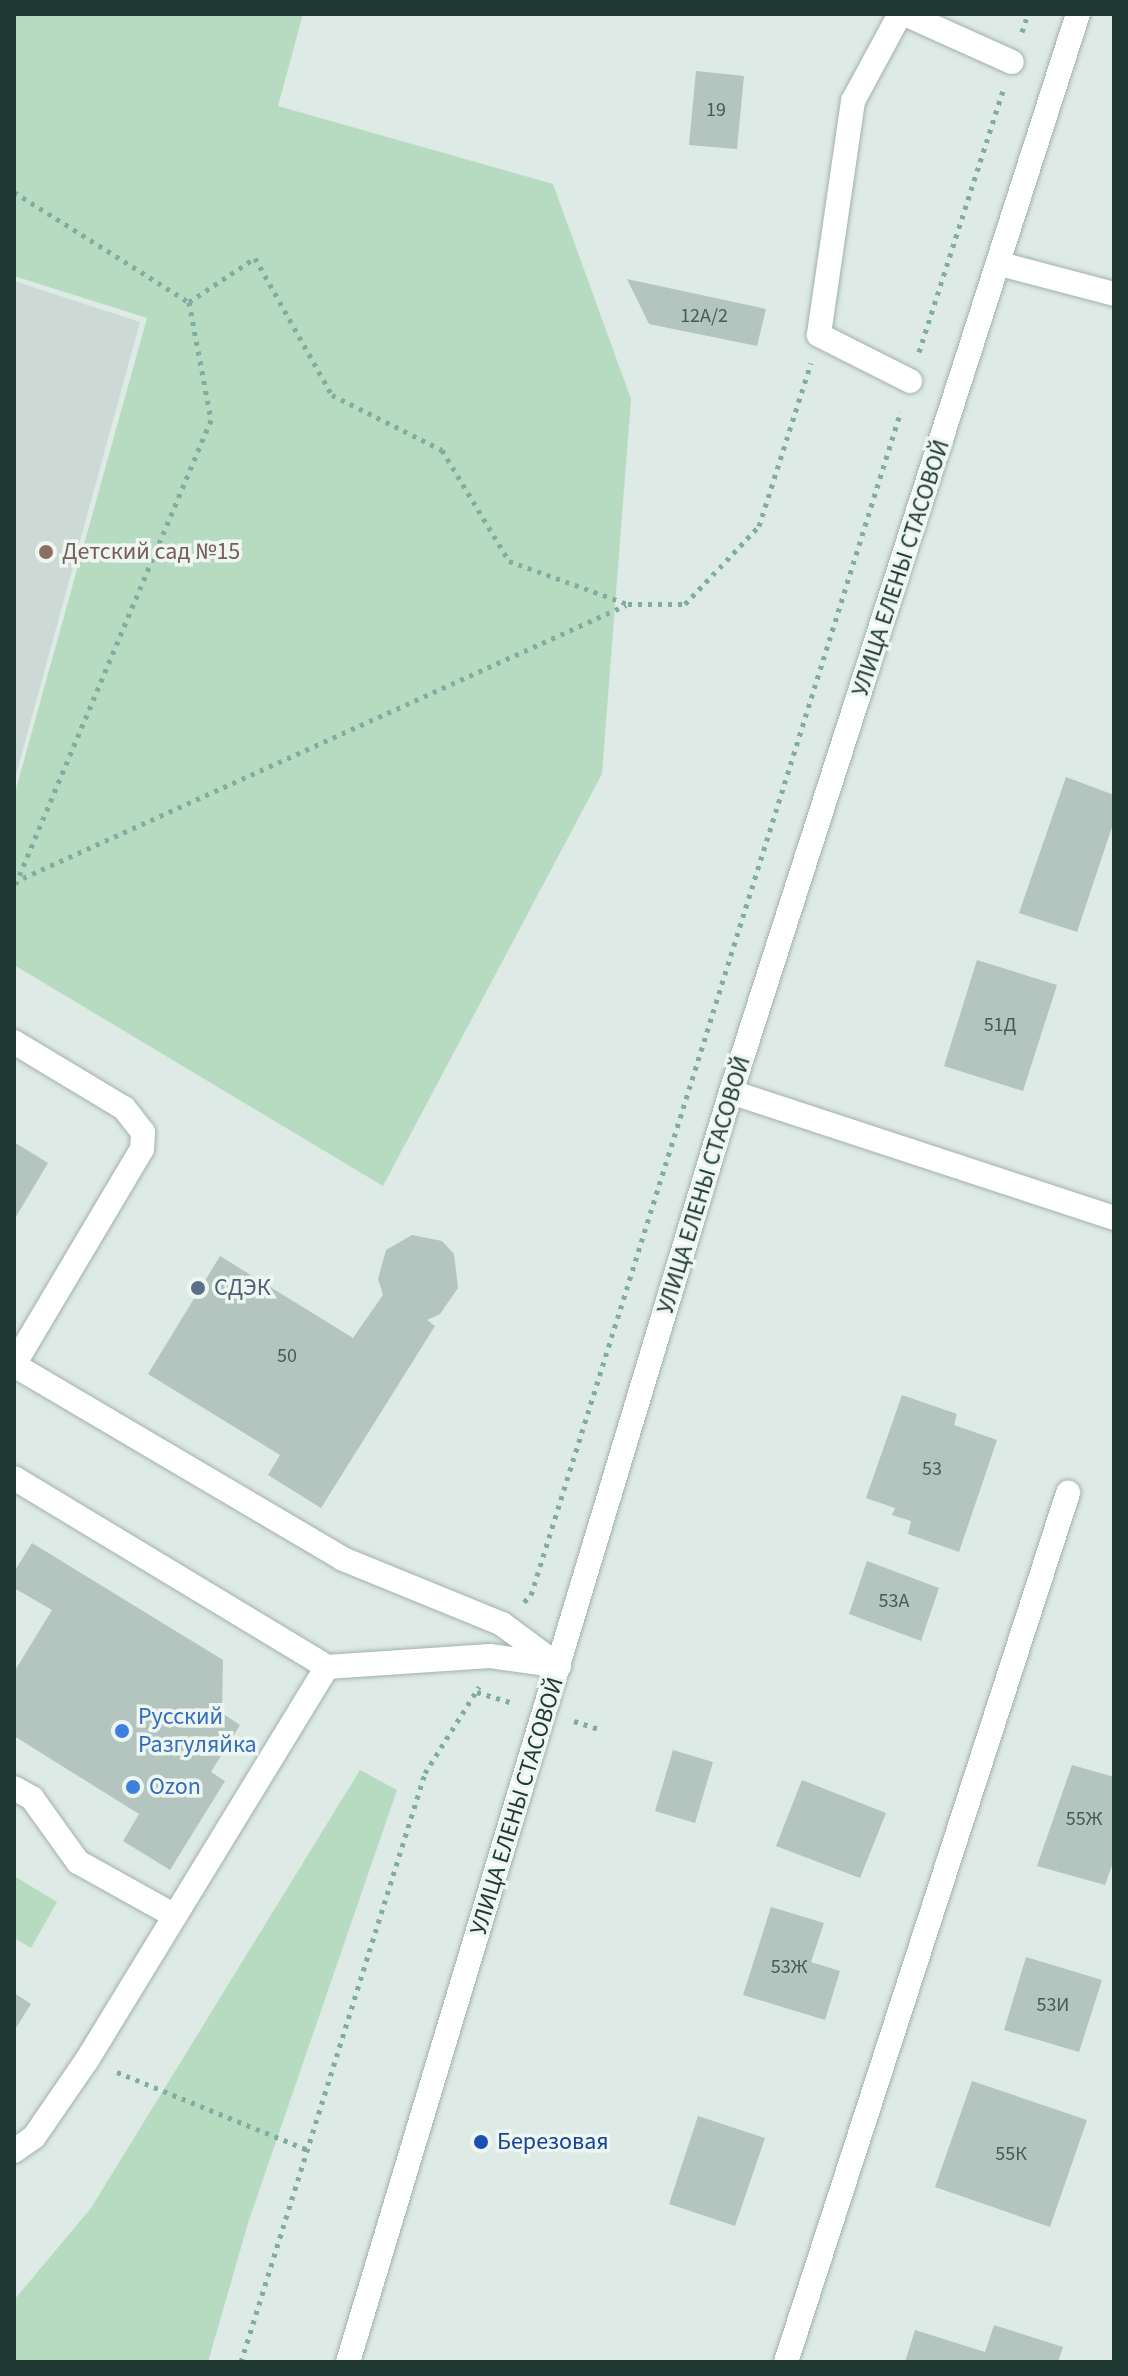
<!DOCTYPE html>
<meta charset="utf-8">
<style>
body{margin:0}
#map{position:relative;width:1128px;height:2376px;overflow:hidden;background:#deeae5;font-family:"Source Sans 3",sans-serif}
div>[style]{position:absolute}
.built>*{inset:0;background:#ccd9d4}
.green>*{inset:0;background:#b7dbc1}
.building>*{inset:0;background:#b4c4be}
.path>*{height:5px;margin-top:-2.5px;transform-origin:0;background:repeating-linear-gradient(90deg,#7fad9f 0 4px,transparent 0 10px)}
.roads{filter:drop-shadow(0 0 2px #a1b1ac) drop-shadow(0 0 2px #a1b1ac)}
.lane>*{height:24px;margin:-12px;padding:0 12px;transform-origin:12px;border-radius:12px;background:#fff}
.street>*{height:24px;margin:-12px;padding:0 12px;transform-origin:12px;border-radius:12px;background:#fff}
.secondary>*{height:24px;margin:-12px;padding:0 12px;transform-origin:12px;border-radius:12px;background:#fff}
.dots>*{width:22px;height:22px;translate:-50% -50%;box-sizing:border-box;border:4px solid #eef6f2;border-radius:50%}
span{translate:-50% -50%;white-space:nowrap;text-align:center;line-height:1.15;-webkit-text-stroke:7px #eef6f2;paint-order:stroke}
.number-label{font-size:20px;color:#455c56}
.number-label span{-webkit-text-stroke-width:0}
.education-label{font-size:24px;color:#785e54}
.left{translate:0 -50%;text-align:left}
.street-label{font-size:24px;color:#203933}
.service-label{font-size:24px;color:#4e5e75}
.shop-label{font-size:24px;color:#366cbe}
.transit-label{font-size:24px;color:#164399}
.frame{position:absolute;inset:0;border:16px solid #203933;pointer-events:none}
</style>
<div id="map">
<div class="built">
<i style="clip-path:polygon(14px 281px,140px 322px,14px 782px)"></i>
</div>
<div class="green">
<i style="clip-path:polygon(14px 14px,303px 14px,278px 106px,553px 184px,631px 399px,602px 774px,383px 1186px,14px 965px,14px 796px,147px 318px,14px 276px)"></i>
<i style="clip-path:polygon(360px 1770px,397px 1790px,249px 2220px,208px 2362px,14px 2362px,14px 2300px,91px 2208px)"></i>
<i style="clip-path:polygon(14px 1876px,57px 1902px,31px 1948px,14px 1938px)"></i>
</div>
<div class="building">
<i style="clip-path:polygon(696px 71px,744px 76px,737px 149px,689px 145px)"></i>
<i style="clip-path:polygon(627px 279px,766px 309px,757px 346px,649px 324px)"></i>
<i style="clip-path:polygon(1066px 777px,1114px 795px,1114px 821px,1077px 932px,1019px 913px)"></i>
<i style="clip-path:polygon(977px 960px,1057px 985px,1023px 1091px,944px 1066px)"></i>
<i style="clip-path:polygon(14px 1142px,48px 1163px,14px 1220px)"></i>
<i style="clip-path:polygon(412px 1235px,442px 1241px,454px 1254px,458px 1288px,440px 1314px,427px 1320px,435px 1326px,321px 1508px,268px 1475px,280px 1455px,148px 1374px,220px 1256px,353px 1338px,383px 1295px,378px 1279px,386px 1250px)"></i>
<i style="clip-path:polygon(902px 1395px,957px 1414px,954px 1425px,997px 1440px,959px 1552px,908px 1534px,911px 1521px,892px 1515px,895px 1508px,866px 1498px)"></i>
<i style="clip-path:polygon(32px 1543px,223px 1660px,222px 1713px,240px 1725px,211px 1772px,225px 1781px,170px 1870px,123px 1841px,139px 1814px,14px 1736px,14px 1672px,52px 1610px,14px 1588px,14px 1572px)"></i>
<i style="clip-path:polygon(867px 1561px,939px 1588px,921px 1641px,849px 1614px)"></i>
<i style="clip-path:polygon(673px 1750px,713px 1762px,695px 1823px,655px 1811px)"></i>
<i style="clip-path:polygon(1072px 1765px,1114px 1777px,1114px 1860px,1105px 1885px,1037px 1866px)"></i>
<i style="clip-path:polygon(802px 1780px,886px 1813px,860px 1878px,776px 1846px)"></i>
<i style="clip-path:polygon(771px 1907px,824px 1923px,811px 1962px,840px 1971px,825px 2020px,743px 1995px)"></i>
<i style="clip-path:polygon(1026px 1957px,1102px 1980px,1079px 2052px,1004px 2030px)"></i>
<i style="clip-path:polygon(14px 1993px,31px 2004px,14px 2031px)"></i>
<i style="clip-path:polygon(972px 2081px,1087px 2120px,1050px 2227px,935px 2187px)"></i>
<i style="clip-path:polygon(698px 2116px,765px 2138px,735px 2226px,669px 2204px)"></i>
<i style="clip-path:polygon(994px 2325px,1063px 2347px,1058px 2362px,905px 2362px,915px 2330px,985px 2352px)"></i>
</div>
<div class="path">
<i style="left:1022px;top:32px;width:19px;rotate:-72deg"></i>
<i style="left:14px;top:192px;width:207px;rotate:32.2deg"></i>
<i style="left:189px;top:302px;width:120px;rotate:79.4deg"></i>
<i style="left:211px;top:420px;width:508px;rotate:112.83deg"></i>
<i style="left:189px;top:302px;width:79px;rotate:-33.7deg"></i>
<i style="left:255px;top:258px;width:157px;rotate:60.7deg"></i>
<i style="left:332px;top:395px;width:123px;rotate:26.6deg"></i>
<i style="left:442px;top:450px;width:130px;rotate:58.9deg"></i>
<i style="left:509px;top:561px;width:127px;rotate:19.9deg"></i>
<i style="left:628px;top:604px;width:57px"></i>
<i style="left:685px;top:604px;width:108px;rotate:-46.5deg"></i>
<i style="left:759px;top:526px;width:171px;rotate:-72.3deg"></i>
<i style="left:919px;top:352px;width:274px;rotate:-72.2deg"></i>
<i style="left:23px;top:878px;width:662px;rotate:-24.36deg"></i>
<i style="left:524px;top:1602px;width:10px;rotate:-45deg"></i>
<i style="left:531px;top:1595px;width:1240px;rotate:-72.65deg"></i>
<i style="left:477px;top:1692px;width:39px;rotate:17deg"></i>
<i style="left:574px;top:1721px;width:25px;rotate:18deg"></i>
<i style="left:117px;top:2072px;width:206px;rotate:22.2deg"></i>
<i style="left:241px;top:2362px;width:617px;rotate:-72.65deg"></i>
<i style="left:425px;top:1773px;width:102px;rotate:-57.9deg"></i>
</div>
<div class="roads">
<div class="lane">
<i style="left:900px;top:14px;width:99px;rotate:118.4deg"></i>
<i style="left:853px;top:101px;width:236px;rotate:98.3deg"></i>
<i style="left:819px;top:335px;width:102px;rotate:26.8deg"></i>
<i style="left:905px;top:14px;width:117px;rotate:24.2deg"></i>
<i style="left:14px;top:1042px;width:128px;rotate:31deg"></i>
<i style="left:124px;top:1108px;width:31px;rotate:52deg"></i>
<i style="left:143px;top:1132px;width:17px;rotate:93deg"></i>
<i style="left:142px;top:1149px;width:251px;rotate:120.7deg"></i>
<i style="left:14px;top:1788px;width:21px;rotate:29deg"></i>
<i style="left:32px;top:1798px;width:79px;rotate:54.3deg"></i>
<i style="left:78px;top:1862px;width:111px;rotate:29.1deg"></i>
<i style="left:14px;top:2151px;width:24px;rotate:-35deg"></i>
<i style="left:34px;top:2137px;width:93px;rotate:-55.5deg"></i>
<i style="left:87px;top:2060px;width:460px;rotate:-58.6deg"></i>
</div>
<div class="street">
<i style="left:1000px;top:264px;width:118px;rotate:14.7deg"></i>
<i style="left:731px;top:1092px;width:403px;rotate:18.2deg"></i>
<i style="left:14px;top:1365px;width:382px;rotate:30.5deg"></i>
<i style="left:343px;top:1559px;width:172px;rotate:22.2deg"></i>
<i style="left:502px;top:1624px;width:71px;rotate:36.4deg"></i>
<i style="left:14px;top:1478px;width:366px;rotate:31.1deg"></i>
<i style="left:327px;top:1667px;width:163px;rotate:-3.9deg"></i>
<i style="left:490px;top:1656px;width:65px;rotate:8deg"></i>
<i style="left:786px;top:2362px;width:914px;rotate:-72.02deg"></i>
</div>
<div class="secondary">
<i style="left:348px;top:2362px;width:1326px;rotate:-73.22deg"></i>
<i style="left:731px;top:1092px;width:1132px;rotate:-72.16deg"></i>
</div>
</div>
<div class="dots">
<i style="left:46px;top:552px;background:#8d6e63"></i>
<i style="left:198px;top:1288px;background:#5c6f8a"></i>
<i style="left:122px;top:1731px;background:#3f7fe0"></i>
<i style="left:133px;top:1787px;background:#3f7fe0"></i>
<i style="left:481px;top:2142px;background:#1a4fb4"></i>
</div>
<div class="number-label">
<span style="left:716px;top:110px">19</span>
<span style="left:704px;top:316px">12А/2</span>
<span style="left:1000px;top:1025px">51Д</span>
<span style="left:287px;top:1356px">50</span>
<span style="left:932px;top:1469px">53</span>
<span style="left:894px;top:1601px">53А</span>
<span style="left:1084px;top:1819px">55Ж</span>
<span style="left:789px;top:1967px">53Ж</span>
<span style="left:1053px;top:2005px">53И</span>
<span style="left:1011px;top:2154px">55К</span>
</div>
<div class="education-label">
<span class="left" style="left:62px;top:552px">Детский сад №15</span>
</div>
<div class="street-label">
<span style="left:901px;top:568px;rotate:-72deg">УЛИЦА ЕЛЕНЫ СТАСОВОЙ</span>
<span style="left:704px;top:1185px;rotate:-73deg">УЛИЦА ЕЛЕНЫ СТАСОВОЙ</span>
<span style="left:517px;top:1806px;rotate:-73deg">УЛИЦА ЕЛЕНЫ СТАСОВОЙ</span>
</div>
<div class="service-label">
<span class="left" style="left:214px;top:1288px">СДЭК</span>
</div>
<div class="shop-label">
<span class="left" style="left:138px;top:1731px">Русский<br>Разгуляйка</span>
<span class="left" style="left:149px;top:1787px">Ozon</span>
</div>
<div class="transit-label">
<span class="left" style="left:497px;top:2142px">Березовая</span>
</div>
<div class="frame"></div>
</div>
